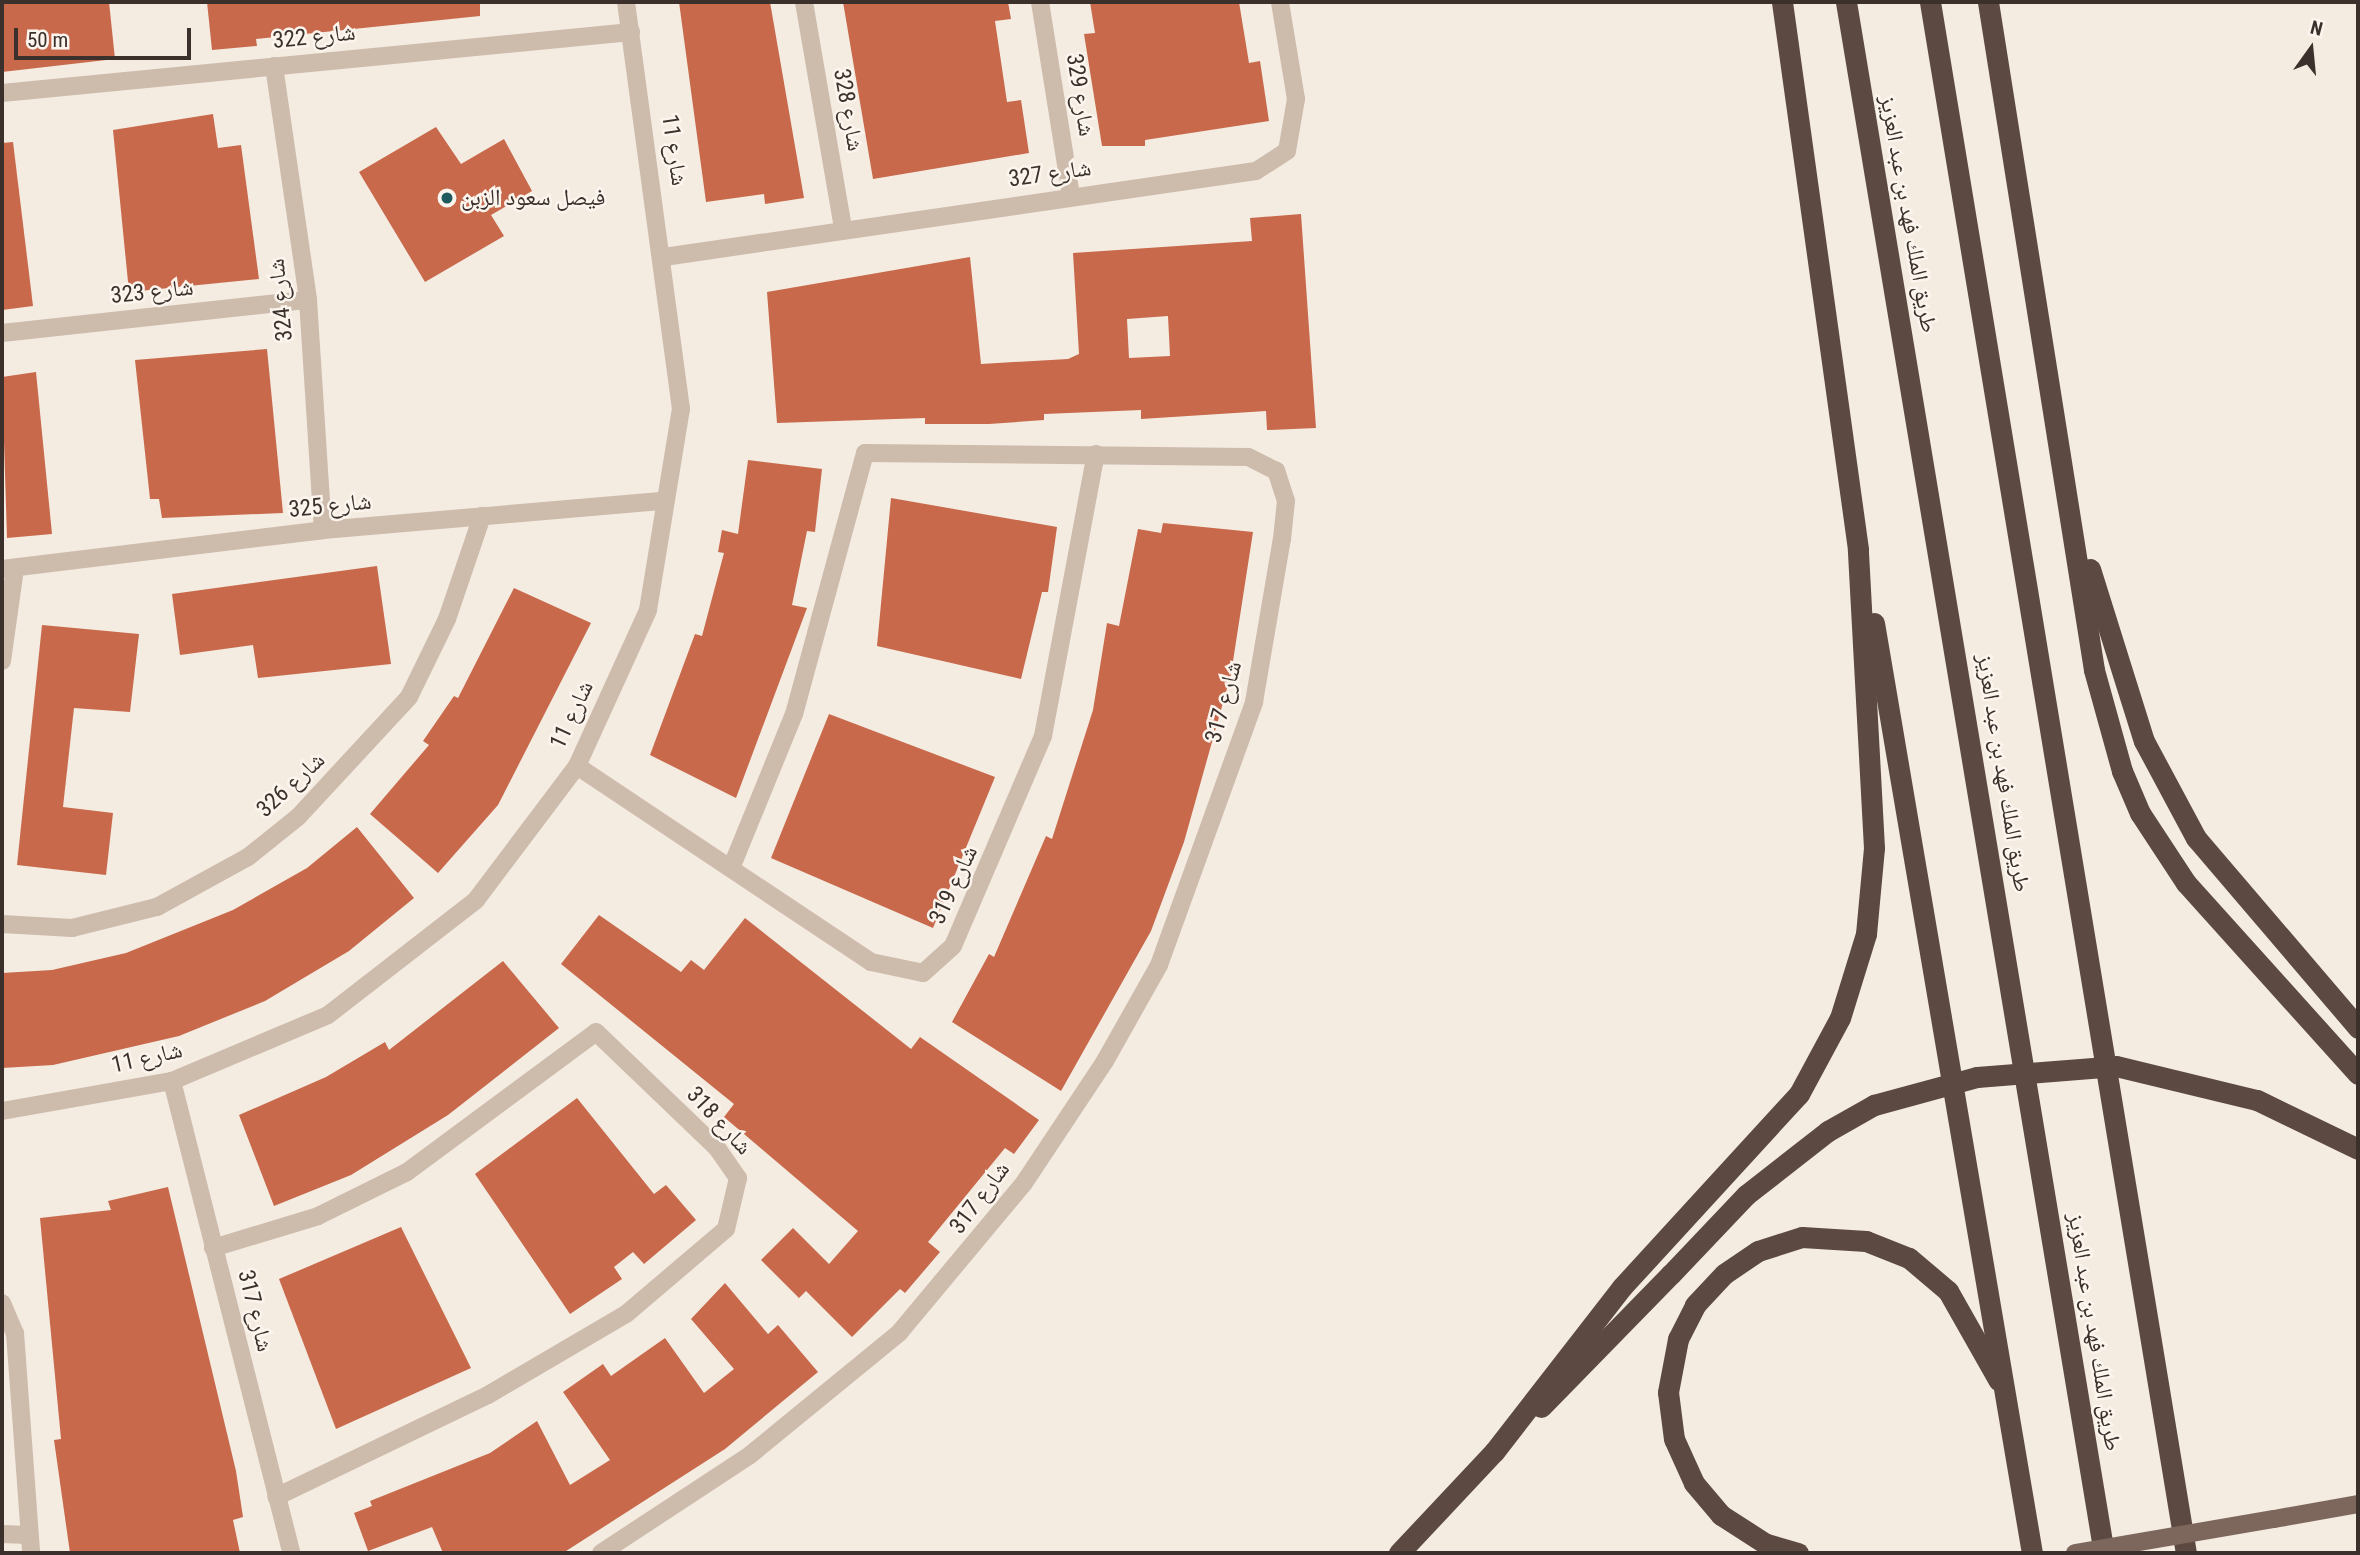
<!DOCTYPE html>
<meta charset="utf-8">
<style>
body{margin:0}
#map{position:relative;width:2360px;height:1555px;overflow:hidden;background:#f4ebe1;font-family:"Roboto Condensed","Noto Naskh Arabic",sans-serif}
div>[style]{position:absolute}
.building>*{inset:0;background:#c8694b}
.street>*{height:18px;margin:-9px;padding:0 9px;transform-origin:9px;border-radius:9px;background:#cdbbac}
.primary>*{height:18px;margin:-9px;padding:0 9px;transform-origin:9px;border-radius:9px;background:#7d675c}
.highway>*{height:21px;margin:-10.5px;padding:0 10.5px;transform-origin:10.5px;border-radius:10.5px;background:#5c4a42}
.primary-bridge>*{height:18px;margin:-9px;padding:0 9px;transform-origin:9px;border-radius:9px;background:#7d675c}
.highway-bridge>*{height:21px;margin:-10.5px;padding:0 10.5px;transform-origin:10.5px;border-radius:10.5px;background:#5c4a42}
.dots>*{width:19px;height:19px;translate:-50% -50%;box-sizing:border-box;border:4px solid #fbf5ee;border-radius:50%}
span{translate:-50% -50%;white-space:nowrap;text-align:center;line-height:1.15;-webkit-text-stroke:5px #fbf5ee;paint-order:stroke}
.street-label{font-size:23px;color:#3b302b}
.poi-label{font-size:23px;color:#3b302b}
.left{translate:0 -50%;text-align:left}
.frame{position:absolute;inset:0;border:4px solid #3b302b;pointer-events:none}
.north{position:absolute;left:2276px;top:14px;width:70px;height:70px;-webkit-text-stroke:5px #fbf5ee;paint-order:stroke;rotate:15deg;font-size:19px;font-weight:700;line-height:28px;text-align:center;color:#3b302b}
.north::after{content:'';display:block;margin:auto;width:24px;height:32px;background:#3b302b;clip-path:polygon(50% 0,100% 100%,50% 72%,0 100%)}
.scale{position:absolute;left:14px;top:28px;width:177px;height:32px;box-sizing:border-box;border:4px solid #3b302b;border-top:0;padding-left:9px;font-size:21px;line-height:24px;white-space:nowrap;color:#3b302b;-webkit-text-stroke:5px #fbf5ee;paint-order:stroke}
</style>
<div id="map">
<div class="building">
<i style="clip-path:polygon(2px 2px,109px 2px,115px 59px,2px 72px)"></i>
<i style="clip-path:polygon(207px 2px,480px 2px,480px 16px,256px 39px,257px 46px,212px 50px)"></i>
<i style="clip-path:polygon(679px 2px,770px 2px,804px 198px,765px 204px,764px 194px,706px 202px)"></i>
<i style="clip-path:polygon(843px 2px,1008px 2px,1011px 19px,995px 21px,1007px 102px,1021px 100px,1029px 153px,873px 179px)"></i>
<i style="clip-path:polygon(1090px 2px,1239px 2px,1249px 63px,1260px 61px,1269px 121px,1145px 140px,1145px 146px,1102px 146px,1084px 34px,1095px 33px)"></i>
<i style="clip-path:polygon(213px 114px,218px 148px,241px 145px,259px 279px,129px 292px,113px 130px)"></i>
<i style="clip-path:polygon(436px 127px,461px 164px,504px 139px,532px 191px,491px 215px,504px 236px,425px 282px,359px 172px)"></i>
<i style="clip-path:polygon(13px 142px,33px 306px,2px 310px,2px 143px)"></i>
<i style="clip-path:polygon(evenodd,1301px 214px,1316px 428px,1267px 430px,1266px 411px,1141px 419px,1141px 410px,1044px 414px,1044px 420px,989px 424px,925px 424px,925px 418px,777px 423px,767px 292px,970px 257px,981px 364px,1068px 359px,1079px 354px,1073px 253px,1252px 241px,1250px 218px,1301px 214px,1168px 316px,1170px 356px,1129px 358px,1127px 319px,1168px 316px)"></i>
<i style="clip-path:polygon(267px 349px,283px 513px,162px 518px,159px 499px,150px 499px,135px 360px)"></i>
<i style="clip-path:polygon(36px 372px,52px 534px,7px 538px,2px 377px)"></i>
<i style="clip-path:polygon(748px 460px,822px 469px,815px 532px,807px 531px,792px 605px,807px 608px,736px 798px,650px 755px,695px 634px,702px 636px,724px 553px,718px 552px,722px 530px,738px 534px)"></i>
<i style="clip-path:polygon(891px 498px,1057px 527px,1048px 592px,1042px 592px,1021px 679px,877px 646px)"></i>
<i style="clip-path:polygon(1163px 523px,1253px 532px,1231px 674px,1184px 842px,1151px 931px,1061px 1091px,952px 1022px,989px 954px,994px 957px,1046px 836px,1052px 839px,1093px 710px,1107px 623px,1119px 626px,1138px 529px,1161px 533px)"></i>
<i style="clip-path:polygon(377px 566px,391px 664px,258px 678px,253px 645px,180px 655px,172px 594px)"></i>
<i style="clip-path:polygon(514px 588px,591px 623px,498px 805px,438px 873px,370px 814px,429px 745px,423px 741px,454px 696px,458px 698px)"></i>
<i style="clip-path:polygon(42px 625px,139px 634px,130px 712px,74px 708px,63px 807px,113px 813px,106px 875px,17px 865px)"></i>
<i style="clip-path:polygon(829px 714px,995px 777px,933px 928px,771px 858px)"></i>
<i style="clip-path:polygon(357px 827px,414px 898px,349px 951px,265px 1001px,179px 1036px,53px 1065px,2px 1068px,2px 973px,52px 970px,126px 953px,233px 910px,307px 868px)"></i>
<i style="clip-path:polygon(599px 915px,681px 972px,691px 960px,704px 970px,745px 918px,911px 1049px,920px 1037px,1039px 1120px,1014px 1154px,1005px 1148px,928px 1242px,940px 1252px,905px 1293px,900px 1289px,852px 1337px,806px 1291px,799px 1298px,761px 1260px,793px 1228px,829px 1264px,858px 1231px,724px 1117px,734px 1104px,561px 964px)"></i>
<i style="clip-path:polygon(503px 961px,559px 1028px,448px 1115px,351px 1175px,274px 1206px,239px 1115px,326px 1077px,385px 1042px,389px 1050px)"></i>
<i style="clip-path:polygon(577px 1098px,654px 1194px,666px 1185px,696px 1220px,644px 1264px,633px 1252px,614px 1267px,622px 1279px,570px 1314px,475px 1174px)"></i>
<i style="clip-path:polygon(168px 1187px,236px 1471px,243px 1517px,233px 1520px,240px 1553px,70px 1553px,54px 1440px,61px 1439px,40px 1218px,111px 1210px,108px 1201px)"></i>
<i style="clip-path:polygon(401px 1227px,471px 1368px,336px 1429px,279px 1279px)"></i>
<i style="clip-path:polygon(725px 1283px,768px 1334px,778px 1325px,818px 1372px,725px 1449px,563px 1553px,443px 1553px,432px 1527px,368px 1551px,354px 1513px,372px 1506px,370px 1501px,490px 1453px,537px 1421px,570px 1485px,610px 1460px,563px 1392px,603px 1364px,611px 1376px,665px 1338px,704px 1393px,734px 1369px,691px 1319px)"></i>
</div>
<div class="street">
<i style="left:804px;top:2px;width:228px;rotate:80.2deg"></i>
<i style="left:1040px;top:2px;width:196px;rotate:80.9deg"></i>
<i style="left:274px;top:66px;width:236px;rotate:81.7deg"></i>
<i style="left:308px;top:300px;width:230px;rotate:86.3deg"></i>
<i style="left:2px;top:93px;width:632px;rotate:-5.54deg"></i>
<i style="left:664px;top:257px;width:598px;rotate:-8.27deg"></i>
<i style="left:1256px;top:171px;width:37px;rotate:-33deg"></i>
<i style="left:1287px;top:151px;width:53px;rotate:-80.2deg"></i>
<i style="left:1296px;top:99px;width:98px;rotate:-99.4deg"></i>
<i style="left:2px;top:333px;width:308px;rotate:-6.2deg"></i>
<i style="left:2px;top:569px;width:323px;rotate:-6.9deg"></i>
<i style="left:323px;top:530px;width:342px;rotate:-4.9deg"></i>
<i style="left:2px;top:661px;width:94px;rotate:-82deg"></i>
<i style="left:577px;top:766px;width:353px;rotate:33.7deg"></i>
<i style="left:871px;top:962px;width:53px;rotate:11.9deg"></i>
<i style="left:923px;top:973px;width:40px;rotate:-42deg"></i>
<i style="left:953px;top:946px;width:228px;rotate:-66.8deg"></i>
<i style="left:1043px;top:736px;width:287px;rotate:-79.4deg"></i>
<i style="left:2px;top:924px;width:70px;rotate:3.3deg"></i>
<i style="left:72px;top:928px;width:88px;rotate:-13.9deg"></i>
<i style="left:157px;top:907px;width:104px;rotate:-28.8deg"></i>
<i style="left:248px;top:857px;width:64px;rotate:-38.7deg"></i>
<i style="left:298px;top:817px;width:163px;rotate:-47.2deg"></i>
<i style="left:409px;top:697px;width:87px;rotate:-64deg"></i>
<i style="left:447px;top:619px;width:109px;rotate:-71.2deg"></i>
<i style="left:172px;top:1081px;width:487px;rotate:75.8deg"></i>
<i style="left:2px;top:1111px;width:173px;rotate:-10deg"></i>
<i style="left:172px;top:1081px;width:169px;rotate:-22.9deg"></i>
<i style="left:328px;top:1015px;width:187px;rotate:-37.8deg"></i>
<i style="left:476px;top:900px;width:168px;rotate:-53deg"></i>
<i style="left:577px;top:766px;width:171px;rotate:-65.5deg"></i>
<i style="left:648px;top:610px;width:204px;rotate:-80.7deg"></i>
<i style="left:681px;top:409px;width:411px;rotate:-97.7deg"></i>
<i style="left:213px;top:1248px;width:110px;rotate:-16.9deg"></i>
<i style="left:318px;top:1216px;width:99px;rotate:-26.3deg"></i>
<i style="left:407px;top:1172px;width:235px;rotate:-36.5deg"></i>
<i style="left:596px;top:1032px;width:168px;rotate:43.8deg"></i>
<i style="left:717px;top:1148px;width:37px;rotate:55deg"></i>
<i style="left:738px;top:1178px;width:52px;rotate:103.2deg"></i>
<i style="left:726px;top:1229px;width:131px;rotate:139.6deg"></i>
<i style="left:626px;top:1314px;width:160px;rotate:149.6deg"></i>
<i style="left:488px;top:1395px;width:235px;rotate:154.3deg"></i>
<i style="left:2px;top:1303px;width:33px;rotate:67deg"></i>
<i style="left:15px;top:1333px;width:221px;rotate:85.8deg"></i>
<i style="left:2px;top:1534px;width:27px;rotate:2deg"></i>
<i style="left:601px;top:1553px;width:178px;rotate:-33.3deg"></i>
<i style="left:750px;top:1455px;width:193px;rotate:-39.3deg"></i>
<i style="left:899px;top:1333px;width:195px;rotate:-50.2deg"></i>
<i style="left:1024px;top:1183px;width:146px;rotate:-56.4deg"></i>
<i style="left:1105px;top:1061px;width:110px;rotate:-60.6deg"></i>
<i style="left:1159px;top:965px;width:280px;rotate:-70.1deg"></i>
<i style="left:1254px;top:702px;width:165px;rotate:-80.3deg"></i>
<i style="left:1282px;top:539px;width:38px;rotate:-84deg"></i>
<i style="left:1286px;top:501px;width:32px;rotate:-108deg"></i>
<i style="left:1276px;top:471px;width:31px;rotate:-153deg"></i>
<i style="left:1248px;top:457px;width:383px;rotate:-179.4deg"></i>
<i style="left:865px;top:453px;width:270px;rotate:105.2deg"></i>
<i style="left:794px;top:714px;width:166px;rotate:112.2deg"></i>
</div>
<div class="primary">
<i style="left:2274px;top:1519px;width:85px;rotate:-10.1deg"></i>
</div>
<div class="highway">
<i style="left:1846px;top:2px;width:1572px;rotate:80.56deg"></i>
<i style="left:1930px;top:2px;width:1572px;rotate:80.63deg"></i>
<i style="left:1988px;top:2px;width:676px;rotate:80.98deg"></i>
<i style="left:2094px;top:670px;width:105px;rotate:74.5deg"></i>
<i style="left:2122px;top:771px;width:46px;rotate:66.8deg"></i>
<i style="left:2140px;top:813px;width:84px;rotate:56.7deg"></i>
<i style="left:2186px;top:883px;width:257px;rotate:48deg"></i>
<i style="left:2090px;top:569px;width:180px;rotate:72.6deg"></i>
<i style="left:2144px;top:741px;width:110px;rotate:61.8deg"></i>
<i style="left:2196px;top:838px;width:250px;rotate:49.5deg"></i>
<i style="left:1874px;top:623px;width:943px;rotate:80.36deg"></i>
<i style="left:1541px;top:1407px;width:186px;rotate:-45.7deg"></i>
<i style="left:1399px;top:1553px;width:139px;rotate:-46.8deg"></i>
<i style="left:1494px;top:1452px;width:209px;rotate:-52.2deg"></i>
<i style="left:1622px;top:1287px;width:262px;rotate:-47.5deg"></i>
<i style="left:1799px;top:1094px;width:86px;rotate:-61.7deg"></i>
<i style="left:1840px;top:1018px;width:88px;rotate:-72.8deg"></i>
<i style="left:1866px;top:934px;width:86px;rotate:-84.7deg"></i>
<i style="left:1874px;top:848px;width:299px;rotate:-93.1deg"></i>
<i style="left:1858px;top:549px;width:552px;rotate:-97.91deg"></i>
<i style="left:1798px;top:1553px;width:33px;rotate:-164deg"></i>
<i style="left:1766px;top:1544px;width:54px;rotate:-147.2deg"></i>
<i style="left:1721px;top:1515px;width:42px;rotate:-130.2deg"></i>
<i style="left:1694px;top:1483px;width:48px;rotate:-114.4deg"></i>
<i style="left:1674px;top:1439px;width:47px;rotate:-97.3deg"></i>
<i style="left:1668px;top:1392px;width:54px;rotate:-79.3deg"></i>
<i style="left:1678px;top:1339px;width:38px;rotate:-63deg"></i>
<i style="left:1695px;top:1305px;width:42px;rotate:-46.9deg"></i>
<i style="left:1724px;top:1274px;width:41px;rotate:-34.1deg"></i>
<i style="left:1758px;top:1251px;width:46px;rotate:-17.7deg"></i>
<i style="left:1802px;top:1237px;width:64px;rotate:3.6deg"></i>
<i style="left:1866px;top:1241px;width:46px;rotate:21.6deg"></i>
<i style="left:1909px;top:1258px;width:51px;rotate:40.2deg"></i>
<i style="left:1948px;top:1291px;width:103px;rotate:60.5deg"></i>
</div>
<div class="primary-bridge">
<i style="left:2075px;top:1553px;width:202px;rotate:-9.7deg"></i>
</div>
<div class="highway-bridge">
<i style="left:1671px;top:1274px;width:109px;rotate:-46.5deg"></i>
<i style="left:1746px;top:1195px;width:104px;rotate:-38deg"></i>
<i style="left:1828px;top:1131px;width:53px;rotate:-29.5deg"></i>
<i style="left:1874px;top:1105px;width:107px;rotate:-15.2deg"></i>
<i style="left:1977px;top:1077px;width:139px;rotate:-4.5deg"></i>
<i style="left:2116px;top:1066px;width:145px;rotate:13.6deg"></i>
<i style="left:2257px;top:1100px;width:112px;rotate:25.9deg"></i>
</div>
<div class="dots">
<i style="left:447px;top:198px;background:#1f5a5e"></i>
</div>
<div class="street-label">
<span style="left:314px;top:37px;rotate:-6deg">شارع 322</span>
<span style="left:1080px;top:95px;rotate:81deg">شارع 329</span>
<span style="left:848px;top:110px;rotate:80deg">شارع 328</span>
<span style="left:674px;top:150px;rotate:82deg">شارع 11</span>
<span style="left:1050px;top:174px;rotate:-8deg">شارع 327</span>
<span style="left:1908px;top:214px;rotate:80deg">طريق الملك فهد بن عبد العزيز</span>
<span style="left:152px;top:292px;rotate:-6deg">شارع 323</span>
<span style="left:281px;top:300px;rotate:-96deg">شارع 324</span>
<span style="left:330px;top:506px;rotate:-6deg">شارع 325</span>
<span style="left:1224px;top:702px;rotate:-75deg">شارع 317</span>
<span style="left:572px;top:715px;rotate:-65deg">شارع 11</span>
<span style="left:2003px;top:773px;rotate:81deg">طريق الملك فهد بن عبد العزيز</span>
<span style="left:291px;top:785px;rotate:-43deg">شارع 326</span>
<span style="left:954px;top:885px;rotate:-65deg">شارع 319</span>
<span style="left:147px;top:1058px;rotate:-13deg">شارع 11</span>
<span style="left:719px;top:1121px;rotate:47deg">شارع 318</span>
<span style="left:980px;top:1198px;rotate:-53deg">شارع 317</span>
<span style="left:255px;top:1311px;rotate:76deg">شارع 317</span>
<span style="left:2094px;top:1332px;rotate:81deg">طريق الملك فهد بن عبد العزيز</span>
</div>
<div class="poi-label">
<span class="left" style="left:461px;top:198px">فيصل سعود الزبن</span>
</div>
<div class="frame"></div>
<div class="north">N</div>
<div class="scale">50 m</div>
</div>
